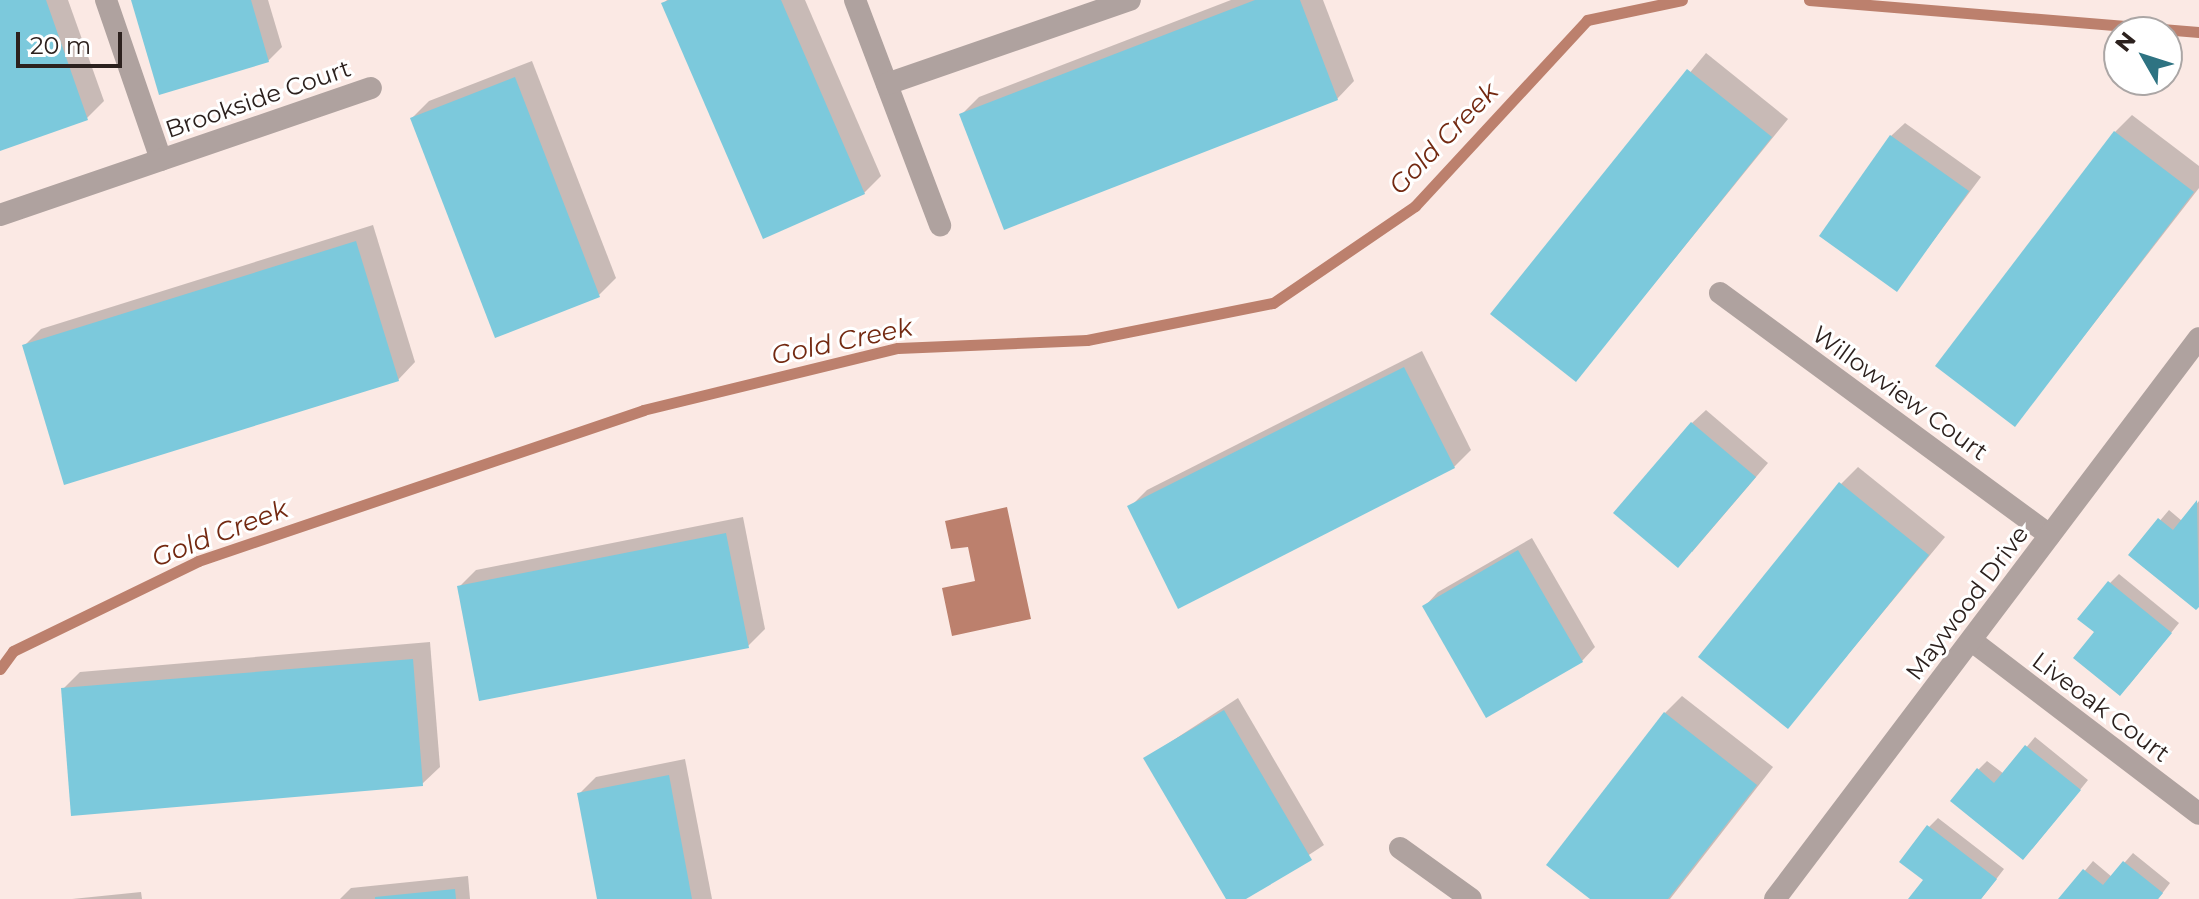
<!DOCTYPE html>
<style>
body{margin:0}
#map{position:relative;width:2199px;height:899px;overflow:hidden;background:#fbe9e4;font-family:Montserrat,sans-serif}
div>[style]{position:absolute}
.water>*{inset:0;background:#bc806d}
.shadow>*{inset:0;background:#0003}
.stream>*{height:11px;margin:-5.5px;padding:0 5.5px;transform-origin:5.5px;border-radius:5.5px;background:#bc806d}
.building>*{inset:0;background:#7cc9dc}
.minor>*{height:22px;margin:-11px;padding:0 11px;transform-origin:11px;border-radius:11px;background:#afa29f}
span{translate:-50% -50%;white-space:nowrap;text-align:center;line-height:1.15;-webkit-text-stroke:6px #fff;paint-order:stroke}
.street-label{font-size:24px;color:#2c211e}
.water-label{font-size:26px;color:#732911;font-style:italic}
.north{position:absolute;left:2103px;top:16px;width:80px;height:80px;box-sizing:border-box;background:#fff;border:2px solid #aba6a5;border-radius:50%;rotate:309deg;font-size:22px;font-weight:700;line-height:32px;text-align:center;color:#2c211e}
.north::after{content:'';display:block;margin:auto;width:28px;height:36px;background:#2e7382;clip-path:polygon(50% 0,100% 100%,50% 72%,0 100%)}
.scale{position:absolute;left:16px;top:32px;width:106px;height:36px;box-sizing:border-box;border:4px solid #2c211e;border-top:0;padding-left:10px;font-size:24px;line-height:28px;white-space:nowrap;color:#2c211e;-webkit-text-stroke:6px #fff;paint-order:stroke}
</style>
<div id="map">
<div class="water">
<i style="clip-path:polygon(1007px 507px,1031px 619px,952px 636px,942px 588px,975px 581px,968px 547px,951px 549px,945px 521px)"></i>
</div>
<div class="shadow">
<i style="clip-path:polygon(0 0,68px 0,104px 101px,87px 118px,0 149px)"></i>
<i style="clip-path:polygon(134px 0,268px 0,282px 47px,268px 61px)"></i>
<i style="clip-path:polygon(667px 0,805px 0,881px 176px,864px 193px,663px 4px)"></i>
<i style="clip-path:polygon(1231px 0,1323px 0,1354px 81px,1337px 99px,962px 114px,979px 97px)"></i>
<i style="clip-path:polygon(1706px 53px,1788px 119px,1576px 380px,1493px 313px)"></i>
<i style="clip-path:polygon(532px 61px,616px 278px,599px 295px,412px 118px,429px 101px)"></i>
<i style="clip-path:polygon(2132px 115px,2199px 166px,2199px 188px,2015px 425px,2115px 132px)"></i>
<i style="clip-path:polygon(1905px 123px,1981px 177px,1897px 289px,1891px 136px)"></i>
<i style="clip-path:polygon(373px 225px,415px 362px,398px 380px,24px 346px,41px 329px)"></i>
<i style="clip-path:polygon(1422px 351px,1471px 450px,1454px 467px,1130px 507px,1147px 490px)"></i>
<i style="clip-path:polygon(1706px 410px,1768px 463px,1692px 552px,1692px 423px)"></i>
<i style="clip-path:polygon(1858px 467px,1945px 537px,1788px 727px,1841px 484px)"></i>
<i style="clip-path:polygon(2199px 501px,2199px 604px,2196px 607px,2131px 555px,2169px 510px,2182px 521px)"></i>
<i style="clip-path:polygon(743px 517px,765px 629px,748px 646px,459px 587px,476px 570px)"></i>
<i style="clip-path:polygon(1532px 538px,1595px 647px,1582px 661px,1425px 606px,1438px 592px)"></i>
<i style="clip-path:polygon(2119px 574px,2179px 623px,2129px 685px,2096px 632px,2110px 583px)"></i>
<i style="clip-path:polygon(430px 642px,440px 767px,422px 784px,63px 689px,80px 672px)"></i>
<i style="clip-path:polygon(1682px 696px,1773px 767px,1670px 899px,1593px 899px,1665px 713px)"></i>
<i style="clip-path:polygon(1238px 698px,1324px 845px,1242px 899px,1229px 899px,1146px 758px)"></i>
<i style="clip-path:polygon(2035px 737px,2088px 780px,2032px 849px,1978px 770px,1987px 761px,2004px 774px)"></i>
<i style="clip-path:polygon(685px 759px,712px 899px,599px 899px,579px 794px,596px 777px)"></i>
<i style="clip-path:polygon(1938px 818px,2004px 869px,1981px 899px,1911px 899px,1926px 880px,1929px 827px)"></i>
<i style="clip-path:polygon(2133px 853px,2170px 883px,2158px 899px,2061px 899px,2093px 861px,2112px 877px)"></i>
<i style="clip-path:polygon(468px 876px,470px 899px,340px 899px,351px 888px)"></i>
<i style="clip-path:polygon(141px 892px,142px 899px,72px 899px)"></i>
</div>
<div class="stream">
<i style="left:1809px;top:0;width:391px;rotate:4.7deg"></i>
<i style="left:0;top:669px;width:22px;rotate:-54deg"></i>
<i style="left:13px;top:651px;width:206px;rotate:-25.9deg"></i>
<i style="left:198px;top:561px;width:470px;rotate:-18.7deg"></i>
<i style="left:643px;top:410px;width:262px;rotate:-13.7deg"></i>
<i style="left:898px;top:348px;width:189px;rotate:-2.4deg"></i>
<i style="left:1087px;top:340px;width:190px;rotate:-11.3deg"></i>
<i style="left:1273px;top:303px;width:172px;rotate:-34.3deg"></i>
<i style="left:1415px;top:206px;width:253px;rotate:-47.2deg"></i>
<i style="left:1587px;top:20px;width:97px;rotate:-11.9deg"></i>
</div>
<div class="building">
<i style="clip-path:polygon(0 0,46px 0,88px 120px,0 151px)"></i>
<i style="clip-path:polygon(131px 0,251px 0,269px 62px,159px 95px)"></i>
<i style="clip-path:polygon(669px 0,781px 0,865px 194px,763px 239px,661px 3px)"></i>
<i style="clip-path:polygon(1255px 0,1300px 0,1338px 100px,1004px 230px,959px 114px)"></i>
<i style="clip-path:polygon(1687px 69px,1772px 137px,1576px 382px,1490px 314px)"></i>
<i style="clip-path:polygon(515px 77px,600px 297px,495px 338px,410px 118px)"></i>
<i style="clip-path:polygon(2114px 131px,2194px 192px,2015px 427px,1935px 366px)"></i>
<i style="clip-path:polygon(1890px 135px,1969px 191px,1897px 292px,1819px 236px)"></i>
<i style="clip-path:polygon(356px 241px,399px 381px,64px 485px,22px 345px)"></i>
<i style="clip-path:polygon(1404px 367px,1455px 468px,1178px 609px,1127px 506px)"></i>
<i style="clip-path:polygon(1691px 422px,1756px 477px,1678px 568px,1613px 513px)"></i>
<i style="clip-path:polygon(1839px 482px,1929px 555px,1788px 729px,1698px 657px)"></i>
<i style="clip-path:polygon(2197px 500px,2199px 607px,2196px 610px,2128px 555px,2158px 518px,2173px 530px)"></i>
<i style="clip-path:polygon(726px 533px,749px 648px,479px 701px,457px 586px)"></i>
<i style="clip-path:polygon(1518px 550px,1583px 662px,1486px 718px,1422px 606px)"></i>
<i style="clip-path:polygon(2108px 581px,2172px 633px,2120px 696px,2073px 658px,2094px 632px,2077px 619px)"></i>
<i style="clip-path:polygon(413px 659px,423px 786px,71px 816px,61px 688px)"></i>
<i style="clip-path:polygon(1224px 710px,1312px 860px,1246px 899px,1226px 899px,1143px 758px)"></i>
<i style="clip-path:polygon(1664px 712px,1757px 785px,1668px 899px,1590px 899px,1546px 865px)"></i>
<i style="clip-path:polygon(2025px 745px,2081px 790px,2023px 860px,1950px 801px,1977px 768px,1994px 783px)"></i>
<i style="clip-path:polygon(669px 775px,692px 899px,597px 899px,577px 793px)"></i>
<i style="clip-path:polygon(1927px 825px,1997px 879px,1981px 899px,1908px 899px,1923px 880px,1899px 862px)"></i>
<i style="clip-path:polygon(2123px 861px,2163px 893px,2158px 899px,2058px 899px,2083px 869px,2103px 885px)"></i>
<i style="clip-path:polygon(455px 889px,456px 899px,375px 899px,375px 897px)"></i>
</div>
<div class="minor">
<i style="left:106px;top:0;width:169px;rotate:71deg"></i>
<i style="left:855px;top:0;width:241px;rotate:69.3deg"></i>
<i style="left:887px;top:84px;width:257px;rotate:-19.1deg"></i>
<i style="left:0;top:215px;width:392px;rotate:-18.9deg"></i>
<i style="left:1720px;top:293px;width:409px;rotate:36.3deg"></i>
<i style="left:1972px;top:641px;width:285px;rotate:37.3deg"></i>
<i style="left:1400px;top:848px;width:87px;rotate:35.7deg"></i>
<i style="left:1775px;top:899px;width:703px;rotate:-52.92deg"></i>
</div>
<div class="street-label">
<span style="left:258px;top:99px;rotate:-19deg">Brookside Court</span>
<span style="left:1900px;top:393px;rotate:36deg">Willowview Court</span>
<span style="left:1967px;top:603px;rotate:-53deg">Maywood Drive</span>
<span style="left:2101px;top:707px;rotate:37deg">Liveoak Court</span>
</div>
<div class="water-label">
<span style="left:1444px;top:139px;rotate:-46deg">Gold Creek</span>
<span style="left:842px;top:342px;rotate:-12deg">Gold Creek</span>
<span style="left:220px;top:534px;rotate:-21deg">Gold Creek</span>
</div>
<div class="north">N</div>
<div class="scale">20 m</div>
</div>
